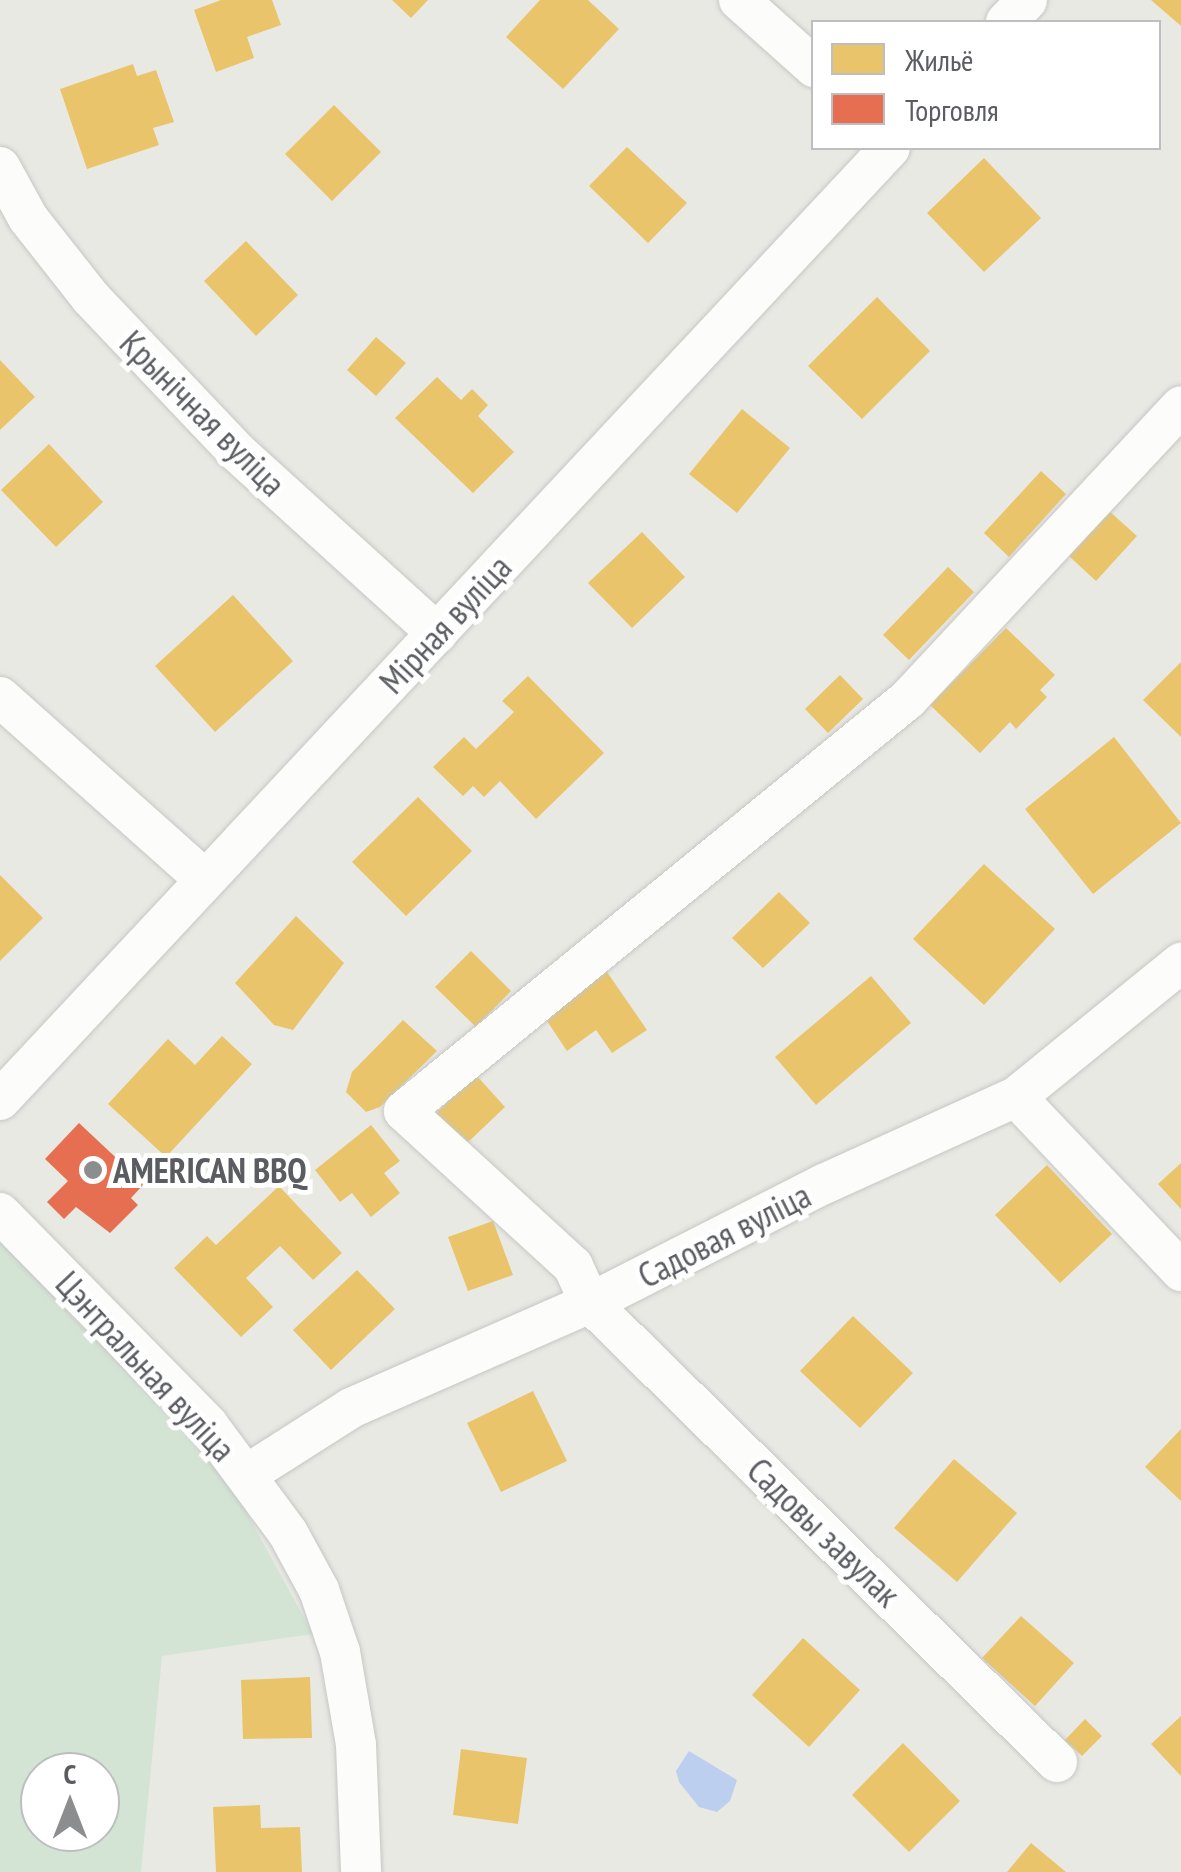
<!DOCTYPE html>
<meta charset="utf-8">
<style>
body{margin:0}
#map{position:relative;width:1181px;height:1872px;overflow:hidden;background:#e9e9e4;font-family:"PT Sans Narrow",sans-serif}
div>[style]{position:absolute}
.green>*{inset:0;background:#d3e4d5}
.water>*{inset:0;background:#bccfef}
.homes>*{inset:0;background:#e9c46a}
.shops>*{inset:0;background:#e76f51}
.roads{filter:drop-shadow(0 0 2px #c6c6c4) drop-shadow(0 0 2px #c6c6c4)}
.minor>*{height:40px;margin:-20px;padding:0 20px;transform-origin:20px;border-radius:20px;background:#fcfcfb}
.dots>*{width:28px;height:28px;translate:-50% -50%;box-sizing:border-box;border:5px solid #fff;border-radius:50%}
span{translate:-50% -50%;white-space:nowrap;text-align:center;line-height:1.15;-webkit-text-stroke:10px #fff;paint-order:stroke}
.street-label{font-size:35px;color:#5a5c61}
.poi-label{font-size:35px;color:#5a5c61;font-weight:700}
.left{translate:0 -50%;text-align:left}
.legend{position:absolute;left:811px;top:20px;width:350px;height:130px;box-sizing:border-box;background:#fff;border:2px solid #bdbec0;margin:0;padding:12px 18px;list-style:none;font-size:30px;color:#5a5c61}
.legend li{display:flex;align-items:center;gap:20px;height:50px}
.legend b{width:50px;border:2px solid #bdbec0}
.north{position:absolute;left:20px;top:1752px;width:100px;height:100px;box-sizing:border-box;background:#fff;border:2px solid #bdbec0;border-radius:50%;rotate:0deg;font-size:28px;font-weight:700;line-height:40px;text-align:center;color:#5a5c61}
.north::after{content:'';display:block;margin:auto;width:35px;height:45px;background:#8c8d8f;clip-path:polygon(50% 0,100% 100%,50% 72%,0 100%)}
</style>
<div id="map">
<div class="green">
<i style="clip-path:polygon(evenodd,0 1242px,221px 1466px,313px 1634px,162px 1656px,141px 1872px,0 1872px,0 1242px,40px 1772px,100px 1772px,100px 1832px,40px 1832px,40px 1772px)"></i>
</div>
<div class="water">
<i style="clip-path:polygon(689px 1751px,737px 1780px,730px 1801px,717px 1812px,699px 1807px,679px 1782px,676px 1771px)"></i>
</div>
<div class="homes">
<i style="clip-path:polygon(221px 0,272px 0,281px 25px,247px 37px,254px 58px,216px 72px,194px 10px)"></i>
<i style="clip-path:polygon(392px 0,428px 0,411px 18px)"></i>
<i style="clip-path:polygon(540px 0,588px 0,619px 29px,563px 89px,506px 37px)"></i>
<i style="clip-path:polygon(1151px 0,1181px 0,1181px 26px)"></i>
<i style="clip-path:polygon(133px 64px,137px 76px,156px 70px,174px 122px,153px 128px,159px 145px,87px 169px,60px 89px)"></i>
<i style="clip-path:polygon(334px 105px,381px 152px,332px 201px,285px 154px)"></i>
<i style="clip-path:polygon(627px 147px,687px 203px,648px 243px,589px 186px)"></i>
<i style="clip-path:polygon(984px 158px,1041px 218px,984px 272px,927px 213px)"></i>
<i style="clip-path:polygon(246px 241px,298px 295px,256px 336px,204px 281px)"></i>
<i style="clip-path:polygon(877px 297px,930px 351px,862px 419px,808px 366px)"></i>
<i style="clip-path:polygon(376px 337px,406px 363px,376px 396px,347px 370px)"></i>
<i style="clip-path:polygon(0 360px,35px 397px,0 430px)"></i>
<i style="clip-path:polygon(437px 377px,461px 400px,472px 389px,488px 405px,478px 416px,514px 452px,473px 493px,395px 418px)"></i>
<i style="clip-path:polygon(742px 409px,790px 448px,737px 513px,689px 474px)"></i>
<i style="clip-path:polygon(49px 444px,103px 502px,56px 547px,1px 490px)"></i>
<i style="clip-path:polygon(1041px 471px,1066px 494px,1009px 557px,984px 533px)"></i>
<i style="clip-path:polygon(1109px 511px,1137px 536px,1096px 581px,1069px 556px)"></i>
<i style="clip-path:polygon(642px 532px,685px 577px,632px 628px,588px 583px)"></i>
<i style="clip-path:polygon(948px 567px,974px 592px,909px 660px,883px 635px)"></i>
<i style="clip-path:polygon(233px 595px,293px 661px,215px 732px,155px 666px)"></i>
<i style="clip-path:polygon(1006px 628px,1055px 675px,1040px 690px,1047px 697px,1016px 729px,1010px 722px,980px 753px,930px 705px)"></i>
<i style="clip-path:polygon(1181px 662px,1181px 737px,1143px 700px)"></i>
<i style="clip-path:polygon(840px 675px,863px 699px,828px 733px,805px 709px)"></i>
<i style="clip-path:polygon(528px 676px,604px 753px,536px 819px,500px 781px,484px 797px,473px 786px,463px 796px,433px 767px,464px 737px,476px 749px,514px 712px,502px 701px)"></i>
<i style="clip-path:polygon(1114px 737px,1181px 823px,1093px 894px,1025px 809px)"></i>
<i style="clip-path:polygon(418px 797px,472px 851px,406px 916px,352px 862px)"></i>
<i style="clip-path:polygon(984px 864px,1055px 929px,984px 1005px,913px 939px)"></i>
<i style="clip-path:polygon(0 875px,43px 918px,0 961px)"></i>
<i style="clip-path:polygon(779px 892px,810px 923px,763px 968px,732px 938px)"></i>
<i style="clip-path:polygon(296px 916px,344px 963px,293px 1030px,274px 1025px,235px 983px)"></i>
<i style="clip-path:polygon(471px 951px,511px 991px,476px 1027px,435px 987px)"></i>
<i style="clip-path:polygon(607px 972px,647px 1030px,612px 1053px,596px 1030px,567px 1051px,543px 1015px)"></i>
<i style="clip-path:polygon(871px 976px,911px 1023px,816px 1105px,775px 1057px)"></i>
<i style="clip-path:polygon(403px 1020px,437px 1051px,380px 1107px,366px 1112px,346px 1092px,352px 1072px)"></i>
<i style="clip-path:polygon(222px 1036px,252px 1064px,166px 1157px,108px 1104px,168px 1039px,195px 1065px)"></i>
<i style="clip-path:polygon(476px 1075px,505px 1107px,464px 1146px,435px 1114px)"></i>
<i style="clip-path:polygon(371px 1125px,400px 1161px,384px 1173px,400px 1193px,371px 1217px,352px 1193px,340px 1202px,315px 1170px)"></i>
<i style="clip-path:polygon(1181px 1163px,1181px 1209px,1158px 1184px)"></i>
<i style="clip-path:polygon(1047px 1165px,1112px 1234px,1060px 1283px,995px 1215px)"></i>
<i style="clip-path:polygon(279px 1186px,342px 1253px,313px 1280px,280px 1246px,246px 1278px,273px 1307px,241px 1337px,174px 1268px,207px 1236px,216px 1245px)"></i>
<i style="clip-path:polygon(493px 1221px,513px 1275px,468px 1291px,448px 1237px)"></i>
<i style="clip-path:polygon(357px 1270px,395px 1309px,331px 1370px,293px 1330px)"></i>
<i style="clip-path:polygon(853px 1316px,913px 1373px,860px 1428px,800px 1371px)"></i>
<i style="clip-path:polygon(533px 1391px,567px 1461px,501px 1492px,467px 1423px)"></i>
<i style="clip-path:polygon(1181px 1429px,1181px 1501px,1145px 1467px)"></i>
<i style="clip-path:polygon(954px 1459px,1017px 1513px,957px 1582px,894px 1528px)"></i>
<i style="clip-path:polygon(1021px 1616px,1074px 1663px,1035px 1706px,982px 1658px)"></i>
<i style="clip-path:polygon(803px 1638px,860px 1690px,809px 1747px,752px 1695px)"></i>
<i style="clip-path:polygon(310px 1677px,312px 1738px,243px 1739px,241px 1680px)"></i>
<i style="clip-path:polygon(1181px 1716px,1181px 1776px,1151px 1744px)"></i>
<i style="clip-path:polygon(1085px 1719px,1102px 1736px,1082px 1756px,1065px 1740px)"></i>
<i style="clip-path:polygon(903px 1743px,960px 1801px,909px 1852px,852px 1795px)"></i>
<i style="clip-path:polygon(461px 1749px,527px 1758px,518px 1824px,453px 1815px)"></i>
<i style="clip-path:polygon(260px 1805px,261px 1828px,300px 1827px,302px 1872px,216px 1872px,213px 1807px)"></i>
<i style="clip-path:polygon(1031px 1843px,1066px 1872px,1007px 1872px)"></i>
</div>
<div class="shops">
<i style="clip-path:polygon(79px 1123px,144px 1184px,131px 1198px,138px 1205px,110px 1233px,76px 1207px,64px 1219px,47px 1202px,68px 1181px,45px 1159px)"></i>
</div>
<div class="roads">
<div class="minor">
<i style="left:739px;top:0;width:101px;rotate:41.8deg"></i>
<i style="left:1006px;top:22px;width:30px;rotate:-46deg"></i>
<i style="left:0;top:167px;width:58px;rotate:61.2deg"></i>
<i style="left:28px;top:218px;width:102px;rotate:51.8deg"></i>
<i style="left:91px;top:298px;width:209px;rotate:46.5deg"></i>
<i style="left:235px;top:450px;width:273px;rotate:42.2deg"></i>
<i style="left:0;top:697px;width:272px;rotate:41.7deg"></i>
<i style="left:1016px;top:1097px;width:240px;rotate:46.5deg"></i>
<i style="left:0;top:1100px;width:1303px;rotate:-46.93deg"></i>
<i style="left:0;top:1213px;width:297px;rotate:45.5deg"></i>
<i style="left:208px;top:1425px;width:134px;rotate:53.5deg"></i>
<i style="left:288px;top:1533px;width:65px;rotate:61.5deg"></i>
<i style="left:319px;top:1590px;width:65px;rotate:71.3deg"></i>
<i style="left:340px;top:1652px;width:94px;rotate:80.2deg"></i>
<i style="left:356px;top:1745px;width:127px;rotate:87.7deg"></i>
<i style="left:246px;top:1475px;width:125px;rotate:-32.5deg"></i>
<i style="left:351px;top:1408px;width:261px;rotate:-23.7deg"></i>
<i style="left:590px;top:1303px;width:263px;rotate:-27deg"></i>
<i style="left:824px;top:1184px;width:211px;rotate:-24.4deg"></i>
<i style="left:1016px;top:1097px;width:213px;rotate:-39.1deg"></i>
<i style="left:1057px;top:1762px;width:655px;rotate:-135.49deg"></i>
<i style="left:590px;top:1303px;width:41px;rotate:-114.7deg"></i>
<i style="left:573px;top:1266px;width:229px;rotate:-137.5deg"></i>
<i style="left:404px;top:1111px;width:651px;rotate:-39.26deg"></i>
<i style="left:908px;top:699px;width:400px;rotate:-47deg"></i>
</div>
</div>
<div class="dots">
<i style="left:93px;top:1170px;background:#8c8d8f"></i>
</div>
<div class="street-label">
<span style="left:203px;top:413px;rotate:45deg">Крынічная вуліца</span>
<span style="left:445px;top:624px;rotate:-47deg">Мірная вуліца</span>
<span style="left:724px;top:1235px;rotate:-27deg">Садовая вуліца</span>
<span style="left:146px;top:1366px;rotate:47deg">Цэнтральная вуліца</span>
<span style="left:824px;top:1532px;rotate:44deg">Садовы завулак</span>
</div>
<div class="poi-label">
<span class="left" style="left:113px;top:1170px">AMERICAN BBQ</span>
</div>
<ul class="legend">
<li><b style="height:28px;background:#e9c46a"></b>Жильё</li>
<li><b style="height:28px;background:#e76f51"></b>Торговля</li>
</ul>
<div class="north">С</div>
</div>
